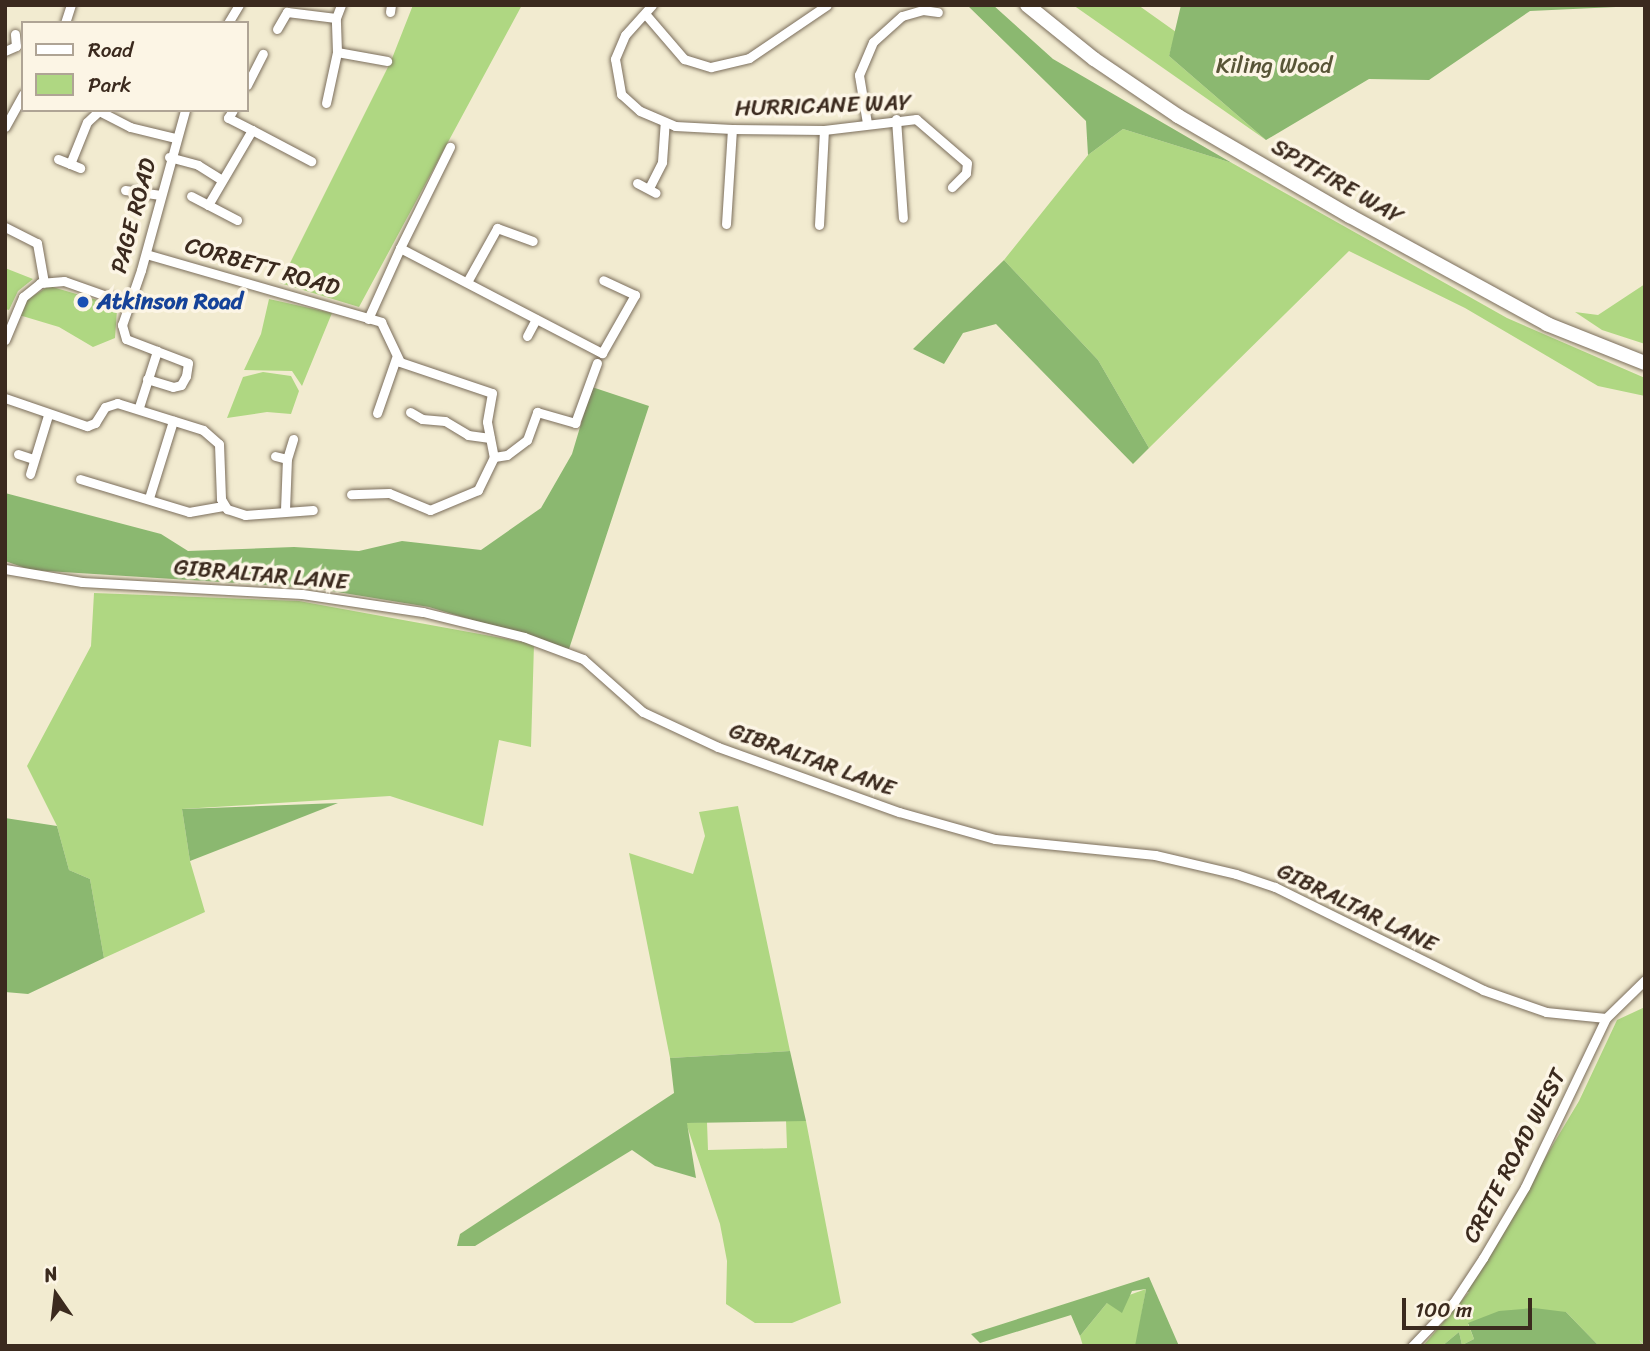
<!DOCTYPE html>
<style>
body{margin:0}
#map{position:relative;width:1650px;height:1351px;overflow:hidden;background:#f2ebd0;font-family:Sriracha,sans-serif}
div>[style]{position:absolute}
.green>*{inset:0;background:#afd782}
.forest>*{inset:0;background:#8bb870}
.trunk-tunnel>*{height:14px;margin-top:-7px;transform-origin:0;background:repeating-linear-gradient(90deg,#cdc4ac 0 14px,transparent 0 21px)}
.roads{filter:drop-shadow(0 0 2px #7b6e5c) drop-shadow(0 0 2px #7b6e5c)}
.minor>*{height:9px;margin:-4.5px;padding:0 4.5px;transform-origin:4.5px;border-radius:4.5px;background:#fff}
.primary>*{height:14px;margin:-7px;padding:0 7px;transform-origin:7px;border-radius:7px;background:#fff}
.dots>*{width:19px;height:19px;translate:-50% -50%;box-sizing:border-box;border:4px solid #fcf5e5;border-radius:50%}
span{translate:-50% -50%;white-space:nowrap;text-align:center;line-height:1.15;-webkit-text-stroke:7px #fcf5e5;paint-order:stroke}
.park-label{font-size:23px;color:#585537}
.street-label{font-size:23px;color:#3b2a1e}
.transit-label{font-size:23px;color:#164399;font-weight:700}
.left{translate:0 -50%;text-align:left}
.frame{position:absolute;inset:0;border:7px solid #3b2a1e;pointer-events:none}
.legend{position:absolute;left:21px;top:21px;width:228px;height:91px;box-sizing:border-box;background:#fcf5e5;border:2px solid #afa495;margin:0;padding:9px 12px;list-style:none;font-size:21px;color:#3b2a1e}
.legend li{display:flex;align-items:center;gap:14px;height:35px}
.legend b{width:35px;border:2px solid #afa495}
.north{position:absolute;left:21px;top:1260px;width:70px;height:70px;-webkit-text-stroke:5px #fcf5e5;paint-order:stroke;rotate:346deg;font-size:19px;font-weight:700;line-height:28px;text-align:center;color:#3b2a1e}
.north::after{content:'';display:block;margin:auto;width:24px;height:32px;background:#3b2a1e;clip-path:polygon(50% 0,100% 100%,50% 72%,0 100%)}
.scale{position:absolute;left:1402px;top:1298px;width:130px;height:32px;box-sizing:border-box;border:4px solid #3b2a1e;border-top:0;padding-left:9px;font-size:21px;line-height:24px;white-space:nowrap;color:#3b2a1e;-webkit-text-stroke:5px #fcf5e5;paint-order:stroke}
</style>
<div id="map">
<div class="green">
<i style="clip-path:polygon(413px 5px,522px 5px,359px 307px,280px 283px,391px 61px)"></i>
<i style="clip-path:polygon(1073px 5px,1138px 5px,1176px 32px,1169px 56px,1266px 140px)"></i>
<i style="clip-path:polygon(1123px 129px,1232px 163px,1507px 318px,1645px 378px,1645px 396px,1598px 386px,1465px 308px,1349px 251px,1149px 448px,1098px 360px,1004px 260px,1088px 155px)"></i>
<i style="clip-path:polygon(5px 268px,33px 279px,18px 291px,9px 310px,5px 309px)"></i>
<i style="clip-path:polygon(1645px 284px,1645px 344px,1602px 330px,1575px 312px,1598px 315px)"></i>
<i style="clip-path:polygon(49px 286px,111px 304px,117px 310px,115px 338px,93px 347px,59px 327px,19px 315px,25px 301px)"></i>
<i style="clip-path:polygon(269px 299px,332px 313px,302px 386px,292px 371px,244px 370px,261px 334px)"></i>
<i style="clip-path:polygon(263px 372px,291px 376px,299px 391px,291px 414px,267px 412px,227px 418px,243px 377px)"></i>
<i style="clip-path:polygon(94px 593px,299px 601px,534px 644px,531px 747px,499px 740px,483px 826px,390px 796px,182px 809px,190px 861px,205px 912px,104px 958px,90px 879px,69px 870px,57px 826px,27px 766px,91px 646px)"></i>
<i style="clip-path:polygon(738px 806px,790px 1051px,670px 1058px,629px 853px,693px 874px,705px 836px,699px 812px)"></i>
<i style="clip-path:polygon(1645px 1007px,1645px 1346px,1599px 1346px,1566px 1312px,1468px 1324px,1474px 1339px,1462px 1345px,1459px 1332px,1442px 1346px,1423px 1346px,1469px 1292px,1465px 1292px,1579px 1101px,1617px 1020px)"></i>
<i style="clip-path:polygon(786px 1120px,806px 1121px,841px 1303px,792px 1323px,755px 1323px,726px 1304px,727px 1261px,720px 1224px,686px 1123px,707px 1122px,708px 1150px,787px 1148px)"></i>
<i style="clip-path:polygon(1146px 1289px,1136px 1346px,1083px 1346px,1080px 1336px,1107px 1303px)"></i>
</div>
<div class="forest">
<i style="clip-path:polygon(967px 5px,993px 5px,1053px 59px,1232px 163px,1123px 129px,1088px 155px,1086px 121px)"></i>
<i style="clip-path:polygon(1181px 5px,1616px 5px,1616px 7px,1530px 11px,1429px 80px,1369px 79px,1266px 140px,1169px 56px)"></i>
<i style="clip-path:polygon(1004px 260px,1098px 360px,1149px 448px,1133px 464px,996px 324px,963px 333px,944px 364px,913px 349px)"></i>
<i style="clip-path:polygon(592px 387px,649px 406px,569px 649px,429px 607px,313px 588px,31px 570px,5px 561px,5px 493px,161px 534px,188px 551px,294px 547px,359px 551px,402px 541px,481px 550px,541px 508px,572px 454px)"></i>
<i style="clip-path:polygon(338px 803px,190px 861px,182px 809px)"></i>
<i style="clip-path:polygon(5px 818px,57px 826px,69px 870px,90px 879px,104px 958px,28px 994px,5px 992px)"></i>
<i style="clip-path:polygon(790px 1051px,806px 1121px,687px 1123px,696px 1178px,655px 1166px,632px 1150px,475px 1246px,457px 1246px,460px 1234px,674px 1093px,670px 1058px)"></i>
<i style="clip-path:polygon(1149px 1277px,1179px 1346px,1135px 1346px,1146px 1289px,1132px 1291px,1122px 1313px,1107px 1303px,1080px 1336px,1071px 1315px,980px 1343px,971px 1334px)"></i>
<i style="clip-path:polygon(1534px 1308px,1566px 1312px,1599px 1346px,1442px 1346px,1459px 1332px,1462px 1345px,1474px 1339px,1468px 1323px,1499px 1311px)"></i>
</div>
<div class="trunk-tunnel">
<i style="left:1644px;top:1346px;width:1px;rotate:-45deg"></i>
</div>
<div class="roads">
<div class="minor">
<i style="left:652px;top:5px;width:40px;rotate:132deg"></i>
<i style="left:625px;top:35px;width:26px;rotate:113deg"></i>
<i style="left:615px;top:59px;width:36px;rotate:80deg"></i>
<i style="left:621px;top:94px;width:25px;rotate:42deg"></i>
<i style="left:640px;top:111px;width:38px;rotate:23deg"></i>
<i style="left:675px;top:126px;width:57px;rotate:3deg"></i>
<i style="left:732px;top:129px;width:92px;rotate:0.6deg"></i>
<i style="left:824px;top:130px;width:93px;rotate:-6.8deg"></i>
<i style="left:916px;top:119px;width:67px;rotate:40.8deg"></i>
<i style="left:967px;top:163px;width:10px;rotate:96deg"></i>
<i style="left:966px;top:173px;width:20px;rotate:135deg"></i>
<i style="left:390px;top:12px;width:7px;rotate:-82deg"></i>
<i style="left:647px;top:16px;width:57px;rotate:49.3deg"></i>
<i style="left:684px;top:59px;width:28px;rotate:17deg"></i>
<i style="left:711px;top:67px;width:39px;rotate:-13deg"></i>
<i style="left:749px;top:58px;width:94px;rotate:-34.2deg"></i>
<i style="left:65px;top:23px;width:19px;rotate:-72deg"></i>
<i style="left:228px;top:23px;width:21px;rotate:-59deg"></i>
<i style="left:277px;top:29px;width:20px;rotate:-60deg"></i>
<i style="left:287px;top:12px;width:49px;rotate:7deg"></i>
<i style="left:5px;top:51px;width:12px;rotate:-24deg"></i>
<i style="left:16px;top:46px;width:12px;rotate:-95deg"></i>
<i style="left:337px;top:52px;width:51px;rotate:10.2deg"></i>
<i style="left:247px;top:85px;width:35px;rotate:-63deg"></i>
<i style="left:326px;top:103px;width:52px;rotate:-77.8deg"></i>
<i style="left:337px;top:52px;width:34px;rotate:-92deg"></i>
<i style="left:336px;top:18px;width:14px;rotate:-69deg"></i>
<i style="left:896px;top:119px;width:99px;rotate:86deg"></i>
<i style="left:867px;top:123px;width:49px;rotate:-99.5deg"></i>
<i style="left:859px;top:75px;width:36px;rotate:-67deg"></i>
<i style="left:873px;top:42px;width:39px;rotate:-42deg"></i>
<i style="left:902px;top:16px;width:22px;rotate:-16deg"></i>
<i style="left:923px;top:10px;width:15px;rotate:8deg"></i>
<i style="left:5px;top:127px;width:38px;rotate:-61deg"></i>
<i style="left:252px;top:130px;width:67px;rotate:27.7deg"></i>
<i style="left:169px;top:157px;width:30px;rotate:15deg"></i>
<i style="left:198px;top:165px;width:28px;rotate:32deg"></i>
<i style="left:58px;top:159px;width:24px;rotate:22deg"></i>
<i style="left:70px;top:164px;width:45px;rotate:-68deg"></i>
<i style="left:87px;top:122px;width:16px;rotate:-43deg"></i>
<i style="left:99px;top:111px;width:35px;rotate:27deg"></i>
<i style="left:130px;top:127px;width:46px;rotate:13.7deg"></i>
<i style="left:637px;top:183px;width:21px;rotate:28deg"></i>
<i style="left:649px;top:188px;width:29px;rotate:-63deg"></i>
<i style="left:662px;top:162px;width:39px;rotate:-86deg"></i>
<i style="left:125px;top:190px;width:34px;rotate:8deg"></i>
<i style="left:191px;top:196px;width:52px;rotate:27.6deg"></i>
<i style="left:208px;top:205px;width:87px;rotate:-59.6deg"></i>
<i style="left:252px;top:130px;width:27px;rotate:-153deg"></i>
<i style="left:228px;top:118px;width:9px;rotate:-58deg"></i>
<i style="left:726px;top:224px;width:95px;rotate:-86.4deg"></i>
<i style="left:819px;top:225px;width:95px;rotate:-87deg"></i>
<i style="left:5px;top:227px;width:36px;rotate:27deg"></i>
<i style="left:37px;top:243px;width:40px;rotate:80deg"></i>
<i style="left:400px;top:248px;width:113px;rotate:-63.7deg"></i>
<i style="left:146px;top:254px;width:245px;rotate:16.1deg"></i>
<i style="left:381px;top:322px;width:44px;rotate:64.6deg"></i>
<i style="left:400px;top:362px;width:97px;rotate:18.6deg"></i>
<i style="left:492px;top:393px;width:29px;rotate:100deg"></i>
<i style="left:487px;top:422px;width:36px;rotate:79deg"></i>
<i style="left:494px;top:457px;width:37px;rotate:116deg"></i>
<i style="left:478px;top:490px;width:52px;rotate:157.4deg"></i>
<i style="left:430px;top:510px;width:44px;rotate:-157.5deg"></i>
<i style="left:389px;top:493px;width:38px;rotate:178deg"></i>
<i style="left:467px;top:282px;width:62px;rotate:-60.9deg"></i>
<i style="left:497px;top:228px;width:38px;rotate:20deg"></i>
<i style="left:368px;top:319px;width:78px;rotate:-65.7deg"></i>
<i style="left:400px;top:248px;width:228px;rotate:27.5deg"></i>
<i style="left:602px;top:353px;width:67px;rotate:-60.4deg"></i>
<i style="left:635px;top:295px;width:35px;rotate:-155deg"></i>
<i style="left:527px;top:336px;width:19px;rotate:-62deg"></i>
<i style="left:5px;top:340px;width:47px;rotate:-67.3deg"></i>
<i style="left:23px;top:297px;width:22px;rotate:-39deg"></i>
<i style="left:40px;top:283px;width:24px;rotate:-5deg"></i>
<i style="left:64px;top:281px;width:69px;rotate:19.5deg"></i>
<i style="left:147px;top:379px;width:27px;rotate:17deg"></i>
<i style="left:173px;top:387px;width:8px;rotate:-14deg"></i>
<i style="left:181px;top:385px;width:10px;rotate:-61deg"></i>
<i style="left:186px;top:376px;width:13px;rotate:-81deg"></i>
<i style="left:188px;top:363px;width:33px;rotate:-159deg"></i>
<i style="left:5px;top:398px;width:87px;rotate:18.9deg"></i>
<i style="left:87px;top:426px;width:9px;rotate:-21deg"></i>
<i style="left:95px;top:423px;width:19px;rotate:-58deg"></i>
<i style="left:105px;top:407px;width:13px;rotate:-18deg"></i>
<i style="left:117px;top:403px;width:90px;rotate:17.4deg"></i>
<i style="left:203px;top:430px;width:21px;rotate:41deg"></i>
<i style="left:219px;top:444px;width:55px;rotate:87.9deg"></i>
<i style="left:221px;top:499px;width:12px;rotate:59deg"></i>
<i style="left:227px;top:509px;width:19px;rotate:18deg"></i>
<i style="left:245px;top:515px;width:68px;rotate:-4.2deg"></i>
<i style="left:139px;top:407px;width:59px;rotate:-72.2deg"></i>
<i style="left:157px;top:351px;width:33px;rotate:-159deg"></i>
<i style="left:126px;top:339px;width:15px;rotate:-106deg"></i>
<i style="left:122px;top:325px;width:58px;rotate:-70.9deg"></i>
<i style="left:141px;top:270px;width:166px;rotate:-74.6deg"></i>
<i style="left:410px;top:412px;width:14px;rotate:30deg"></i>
<i style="left:422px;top:419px;width:23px;rotate:5deg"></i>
<i style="left:445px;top:421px;width:27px;rotate:31deg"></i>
<i style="left:468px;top:435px;width:22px;rotate:8deg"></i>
<i style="left:377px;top:413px;width:58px;rotate:-70.9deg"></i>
<i style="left:18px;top:454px;width:16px;rotate:18deg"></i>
<i style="left:275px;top:456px;width:12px;rotate:14deg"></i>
<i style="left:494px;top:457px;width:13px;rotate:-9deg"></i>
<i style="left:507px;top:455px;width:25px;rotate:-37deg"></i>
<i style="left:527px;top:440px;width:30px;rotate:-70deg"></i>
<i style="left:537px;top:412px;width:40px;rotate:16deg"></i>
<i style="left:575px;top:423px;width:64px;rotate:-69.9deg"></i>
<i style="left:30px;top:474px;width:62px;rotate:-73deg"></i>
<i style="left:80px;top:479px;width:114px;rotate:16.8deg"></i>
<i style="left:189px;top:512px;width:36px;rotate:-10deg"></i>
<i style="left:149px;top:498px;width:81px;rotate:-72.7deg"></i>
<i style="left:285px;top:510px;width:51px;rotate:-87.8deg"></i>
<i style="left:287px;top:459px;width:21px;rotate:-73deg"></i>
<i style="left:5px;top:569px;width:78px;rotate:9.6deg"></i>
<i style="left:82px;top:582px;width:220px;rotate:3.1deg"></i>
<i style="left:302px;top:594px;width:122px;rotate:8.5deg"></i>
<i style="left:423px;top:612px;width:104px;rotate:13.9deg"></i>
<i style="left:524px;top:637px;width:63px;rotate:20.4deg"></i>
<i style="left:583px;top:659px;width:80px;rotate:41.5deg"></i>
<i style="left:643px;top:712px;width:83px;rotate:25deg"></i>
<i style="left:718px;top:747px;width:192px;rotate:19.8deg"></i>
<i style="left:899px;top:812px;width:100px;rotate:15.7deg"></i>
<i style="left:995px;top:839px;width:161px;rotate:5.7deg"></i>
<i style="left:1155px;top:855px;width:83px;rotate:13.2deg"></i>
<i style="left:1236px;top:874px;width:41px;rotate:18.4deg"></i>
<i style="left:1275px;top:887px;width:232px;rotate:26.3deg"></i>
<i style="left:1483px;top:990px;width:67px;rotate:19.2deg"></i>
<i style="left:1546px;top:1012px;width:60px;rotate:5.7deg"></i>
<i style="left:1412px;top:1346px;width:61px;rotate:-46.3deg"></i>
<i style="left:1454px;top:1302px;width:53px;rotate:-56.6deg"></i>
<i style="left:1483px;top:1258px;width:82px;rotate:-59.4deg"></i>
<i style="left:1525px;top:1187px;width:187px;rotate:-64.4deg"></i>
<i style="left:1606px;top:1018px;width:54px;rotate:-44.3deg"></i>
</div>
<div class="primary">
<i style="left:1027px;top:5px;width:86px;rotate:38.9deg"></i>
<i style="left:1094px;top:59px;width:102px;rotate:34.2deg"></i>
<i style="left:1178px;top:116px;width:199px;rotate:30.2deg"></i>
<i style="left:1350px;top:216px;width:225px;rotate:28.7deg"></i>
<i style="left:1547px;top:324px;width:105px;rotate:21.7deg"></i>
</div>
</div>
<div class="dots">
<i style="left:83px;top:302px;background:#1a4fb4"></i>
</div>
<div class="park-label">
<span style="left:1274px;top:66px">Kiling Wood</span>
</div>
<div class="street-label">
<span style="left:823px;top:106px;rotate:-2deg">HURRICANE WAY</span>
<span style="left:1337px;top:182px;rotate:30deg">SPITFIRE WAY</span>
<span style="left:134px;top:216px;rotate:-75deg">PAGE ROAD</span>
<span style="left:262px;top:267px;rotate:16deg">CORBETT ROAD</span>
<span style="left:261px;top:575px;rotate:5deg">GIBRALTAR LANE</span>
<span style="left:812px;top:760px;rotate:20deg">GIBRALTAR LANE</span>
<span style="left:1357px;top:908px;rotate:26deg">GIBRALTAR LANE</span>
<span style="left:1515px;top:1156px;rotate:-62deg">CRETE ROAD WEST</span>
</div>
<div class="transit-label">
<span class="left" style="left:97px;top:302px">Atkinson Road</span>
</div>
<div class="frame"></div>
<ul class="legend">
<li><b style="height:9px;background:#fff"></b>Road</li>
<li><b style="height:19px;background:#afd782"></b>Park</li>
</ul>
<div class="north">N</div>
<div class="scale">100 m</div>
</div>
